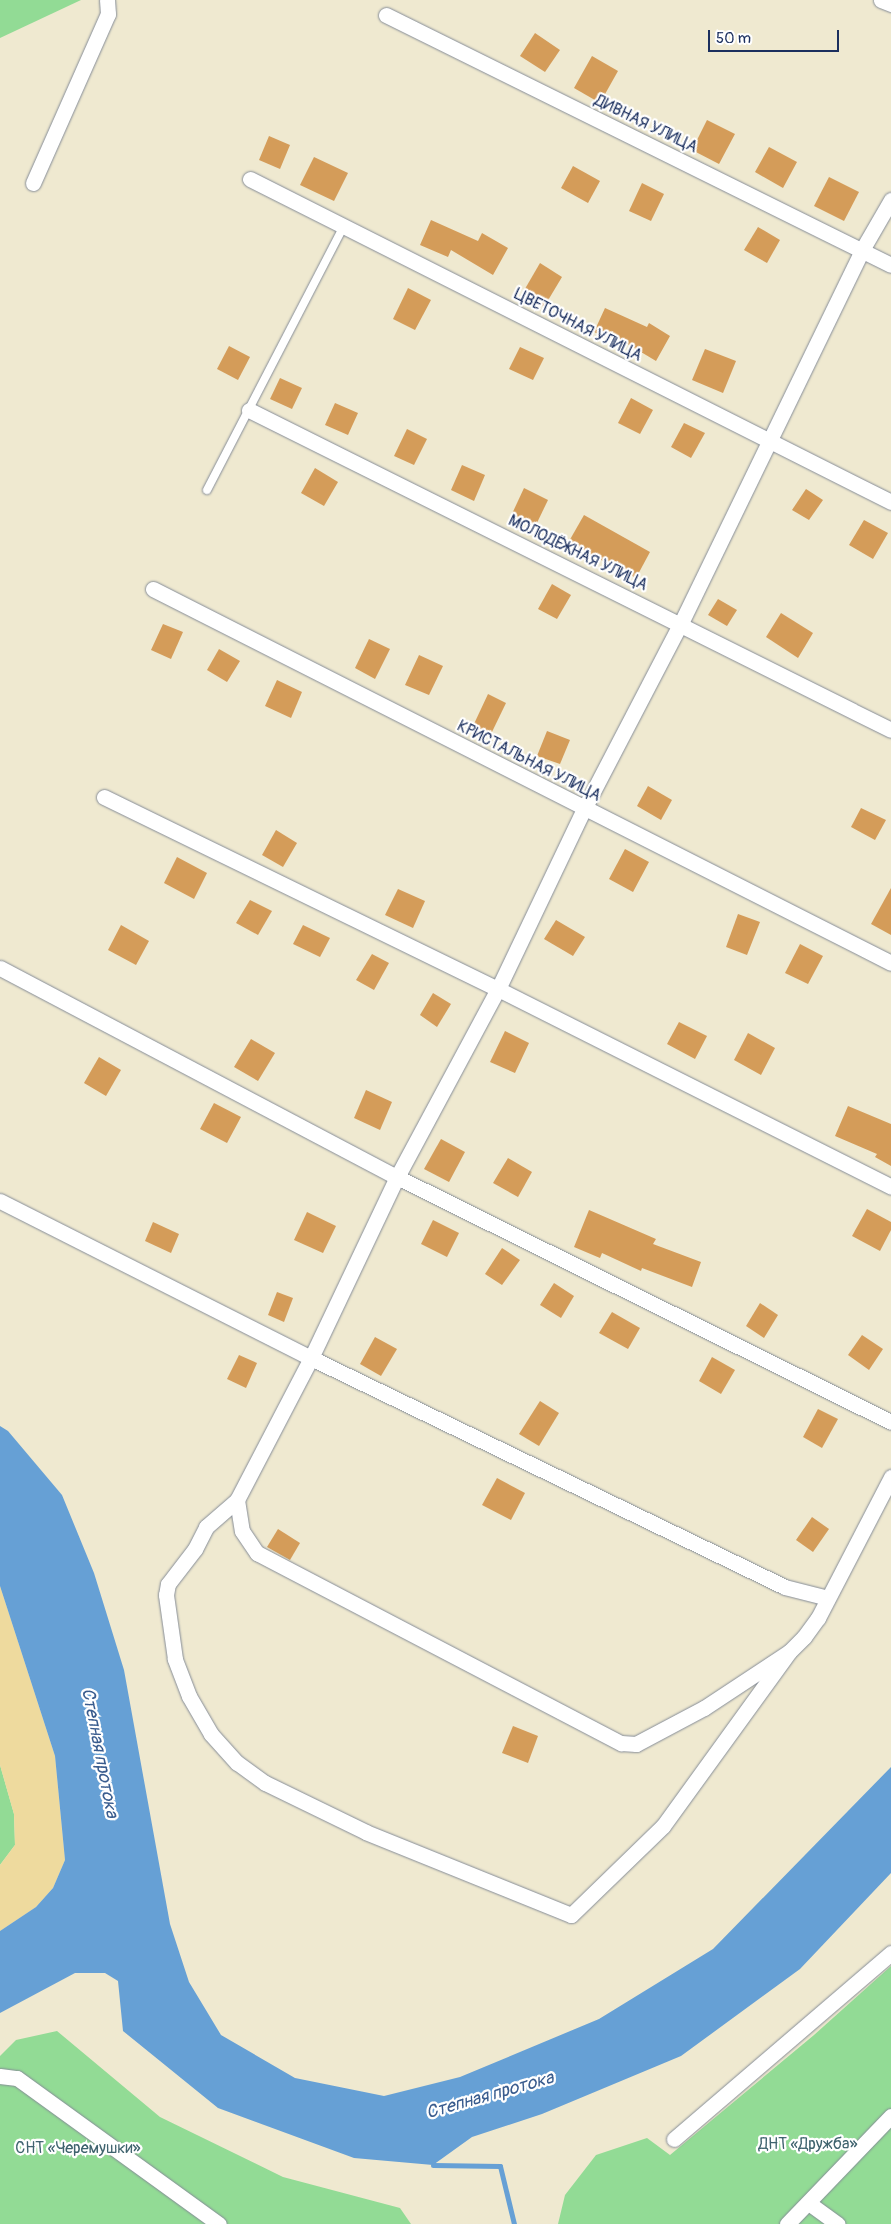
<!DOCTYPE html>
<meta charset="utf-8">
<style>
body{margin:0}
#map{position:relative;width:891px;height:2224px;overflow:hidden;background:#efe9d0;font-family:Pangolin,sans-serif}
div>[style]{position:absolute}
.green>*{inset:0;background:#92db95}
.sand>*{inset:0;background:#eeda9e}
.water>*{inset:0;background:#66a0d5}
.stream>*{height:5px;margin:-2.5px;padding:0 2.5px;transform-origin:2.5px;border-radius:2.5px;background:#66a0d5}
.building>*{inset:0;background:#d49c59}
.roads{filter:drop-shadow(0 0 1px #858c97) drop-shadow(0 0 1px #858c97)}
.lane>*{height:8px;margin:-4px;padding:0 4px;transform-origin:4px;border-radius:4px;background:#fff}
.street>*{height:15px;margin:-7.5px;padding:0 7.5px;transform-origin:7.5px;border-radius:7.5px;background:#fff}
span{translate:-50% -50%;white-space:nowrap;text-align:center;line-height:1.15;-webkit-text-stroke:4.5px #fff;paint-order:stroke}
.street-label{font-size:16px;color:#1b2f5e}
.park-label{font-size:16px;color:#3f636e}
.water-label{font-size:18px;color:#395c8e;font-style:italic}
.scale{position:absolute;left:708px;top:30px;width:131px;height:22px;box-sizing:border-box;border:2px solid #1b2f5e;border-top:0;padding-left:6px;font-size:15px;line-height:18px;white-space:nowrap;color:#1b2f5e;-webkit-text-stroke:4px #fff;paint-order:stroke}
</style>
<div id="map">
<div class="green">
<i style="clip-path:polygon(0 0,81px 0,0 38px)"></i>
<i style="clip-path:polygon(0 1765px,14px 1814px,15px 1845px,0 1865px)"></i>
<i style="clip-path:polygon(891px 1966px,891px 2224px,558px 2224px,565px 2195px,596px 2155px,647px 2138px,670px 2155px,814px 2035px)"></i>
<i style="clip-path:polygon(57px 2031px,160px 2117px,283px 2177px,400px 2208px,411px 2224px,0 2224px,0 2056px,16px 2040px)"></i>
</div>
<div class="sand">
<i style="clip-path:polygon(0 1586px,55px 1756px,65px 1860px,53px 1888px,36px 1907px,0 1931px,0 1865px,15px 1845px,14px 1814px,0 1765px)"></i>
</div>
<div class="water">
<i style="clip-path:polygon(0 1426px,8px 1431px,62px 1495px,94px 1573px,124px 1670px,170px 1924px,189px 1982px,221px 2035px,295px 2078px,384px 2096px,460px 2077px,599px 2019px,713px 1949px,891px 1767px,891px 1873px,800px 1969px,681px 2056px,542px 2114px,472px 2137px,433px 2165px,354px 2158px,218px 2108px,123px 2031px,118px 1981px,105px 1973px,75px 1973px,0 2013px,0 1931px,36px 1907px,53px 1888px,65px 1860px,55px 1756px,0 1586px)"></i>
</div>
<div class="stream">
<i style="left:433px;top:2165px;width:67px;rotate:0.9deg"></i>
<i style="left:500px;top:2166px;width:60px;rotate:76.4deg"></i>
</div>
<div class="building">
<i style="clip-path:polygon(535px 33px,560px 50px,545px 72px,520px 56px)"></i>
<i style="clip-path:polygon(592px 56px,618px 71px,600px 103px,574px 88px)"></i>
<i style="clip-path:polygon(707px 120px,735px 134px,719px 164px,692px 150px)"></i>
<i style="clip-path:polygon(269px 136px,290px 145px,280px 169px,259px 160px)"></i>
<i style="clip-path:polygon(769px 147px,797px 162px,783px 188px,755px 172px)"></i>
<i style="clip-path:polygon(314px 157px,348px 173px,334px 201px,300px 185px)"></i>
<i style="clip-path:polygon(573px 166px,600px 181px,588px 203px,561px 188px)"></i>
<i style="clip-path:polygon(829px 177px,859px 192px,844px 221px,814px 206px)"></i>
<i style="clip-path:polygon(642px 183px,664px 194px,651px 221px,629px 211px)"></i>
<i style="clip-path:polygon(431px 220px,478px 241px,482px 233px,508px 248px,493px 275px,451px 250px,448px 257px,420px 245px)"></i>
<i style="clip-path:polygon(758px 227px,780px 240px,767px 263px,744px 250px)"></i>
<i style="clip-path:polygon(540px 263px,562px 277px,544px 307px,522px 294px)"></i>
<i style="clip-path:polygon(408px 288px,431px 300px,415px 330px,393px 319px)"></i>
<i style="clip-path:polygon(605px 308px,647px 327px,649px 323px,670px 336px,656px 361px,621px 340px,620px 343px,594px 332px)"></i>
<i style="clip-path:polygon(229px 346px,250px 357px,238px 380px,217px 369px)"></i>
<i style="clip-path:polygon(520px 347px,544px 358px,533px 380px,509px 369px)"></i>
<i style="clip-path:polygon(705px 349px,736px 361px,723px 393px,692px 380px)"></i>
<i style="clip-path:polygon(280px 378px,302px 388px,292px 409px,270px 399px)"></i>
<i style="clip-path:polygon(631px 398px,653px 410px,640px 434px,618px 423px)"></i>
<i style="clip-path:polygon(335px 403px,358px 413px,348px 435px,325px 425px)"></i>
<i style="clip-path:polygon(684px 423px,705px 433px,691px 458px,671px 447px)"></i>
<i style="clip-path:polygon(407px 429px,427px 439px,414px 465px,394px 456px)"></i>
<i style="clip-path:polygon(462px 465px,485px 475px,474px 501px,451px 490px)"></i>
<i style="clip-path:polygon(315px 468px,338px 482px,324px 506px,301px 493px)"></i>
<i style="clip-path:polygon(524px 488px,548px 500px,535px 527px,511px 516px)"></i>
<i style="clip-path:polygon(806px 489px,823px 500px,809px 520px,792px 510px)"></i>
<i style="clip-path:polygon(584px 515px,650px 552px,636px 578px,568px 543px)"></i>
<i style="clip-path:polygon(864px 520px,888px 533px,873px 559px,849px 545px)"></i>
<i style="clip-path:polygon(552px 584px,571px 595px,557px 619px,538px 609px)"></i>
<i style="clip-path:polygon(718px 599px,737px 610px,727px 626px,708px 615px)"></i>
<i style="clip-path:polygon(781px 613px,813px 633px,798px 658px,766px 637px)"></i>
<i style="clip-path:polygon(163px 624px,183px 632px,171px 659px,151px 650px)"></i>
<i style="clip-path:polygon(369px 639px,390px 649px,375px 679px,355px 668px)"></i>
<i style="clip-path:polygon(219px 649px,240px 661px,227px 682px,207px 670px)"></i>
<i style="clip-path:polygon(419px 655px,443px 666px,429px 695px,405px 685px)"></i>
<i style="clip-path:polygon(277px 680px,302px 692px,291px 718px,265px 706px)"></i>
<i style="clip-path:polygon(488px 694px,506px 703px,491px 734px,473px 726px)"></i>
<i style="clip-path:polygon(547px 731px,570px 740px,560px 764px,537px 756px)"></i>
<i style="clip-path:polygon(648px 786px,672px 800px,661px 820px,637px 806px)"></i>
<i style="clip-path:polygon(861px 808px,886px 820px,875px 840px,851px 827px)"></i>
<i style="clip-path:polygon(276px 830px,297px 843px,283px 867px,262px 855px)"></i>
<i style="clip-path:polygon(625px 849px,649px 862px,633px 892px,609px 879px)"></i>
<i style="clip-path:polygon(177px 857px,207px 873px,194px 899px,164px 883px)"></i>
<i style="clip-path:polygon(891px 888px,891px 935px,871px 924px)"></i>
<i style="clip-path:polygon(398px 889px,425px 901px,413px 928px,385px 915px)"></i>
<i style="clip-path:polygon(250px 900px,272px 911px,258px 935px,236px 923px)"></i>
<i style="clip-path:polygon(738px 914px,760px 922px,747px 955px,726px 947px)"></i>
<i style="clip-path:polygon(556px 920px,585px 937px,573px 956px,544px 939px)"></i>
<i style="clip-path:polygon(121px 925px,149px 941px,136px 965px,108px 950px)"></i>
<i style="clip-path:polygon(303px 925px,330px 938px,320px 957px,293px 944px)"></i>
<i style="clip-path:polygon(800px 944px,823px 956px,808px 984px,785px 973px)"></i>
<i style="clip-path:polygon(372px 954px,389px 963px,374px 990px,356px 980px)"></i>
<i style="clip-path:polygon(433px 993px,451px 1004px,437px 1027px,420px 1015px)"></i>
<i style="clip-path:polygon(679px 1022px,707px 1036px,695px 1059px,667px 1044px)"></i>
<i style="clip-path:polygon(505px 1031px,529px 1043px,515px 1073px,490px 1062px)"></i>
<i style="clip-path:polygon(748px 1033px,775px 1048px,761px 1075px,734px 1060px)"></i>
<i style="clip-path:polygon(251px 1039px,275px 1053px,258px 1081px,234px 1067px)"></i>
<i style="clip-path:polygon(99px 1057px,121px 1070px,106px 1096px,84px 1083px)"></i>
<i style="clip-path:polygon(366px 1090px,392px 1102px,380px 1130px,354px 1118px)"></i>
<i style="clip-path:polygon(214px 1103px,241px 1117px,227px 1143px,200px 1129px)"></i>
<i style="clip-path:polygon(848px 1106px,891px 1124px,891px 1166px,875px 1157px,877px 1154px,835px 1136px)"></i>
<i style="clip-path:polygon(441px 1139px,465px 1152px,449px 1182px,424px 1169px)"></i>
<i style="clip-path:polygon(508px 1158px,532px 1172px,518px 1197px,493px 1183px)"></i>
<i style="clip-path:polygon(867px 1209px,891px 1222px,891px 1230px,880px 1251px,852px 1236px)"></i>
<i style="clip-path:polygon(589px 1210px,656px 1239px,653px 1244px,701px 1262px,692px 1287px,642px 1268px,641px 1271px,602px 1253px,600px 1258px,574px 1247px)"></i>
<i style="clip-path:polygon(307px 1212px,336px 1226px,323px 1253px,294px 1240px)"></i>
<i style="clip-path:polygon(433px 1220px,459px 1233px,447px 1257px,421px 1244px)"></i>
<i style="clip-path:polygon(153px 1222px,179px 1234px,171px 1253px,145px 1241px)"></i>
<i style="clip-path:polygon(502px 1248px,520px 1260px,502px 1285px,485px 1274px)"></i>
<i style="clip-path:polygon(554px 1283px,574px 1296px,561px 1318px,540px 1305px)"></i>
<i style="clip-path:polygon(277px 1292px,293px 1298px,284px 1322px,268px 1315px)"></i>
<i style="clip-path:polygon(760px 1303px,778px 1315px,764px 1338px,746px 1326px)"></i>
<i style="clip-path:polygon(612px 1312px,640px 1328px,628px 1349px,599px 1333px)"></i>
<i style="clip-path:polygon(862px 1335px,883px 1349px,869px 1370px,848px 1355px)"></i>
<i style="clip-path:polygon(375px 1337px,397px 1349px,381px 1376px,360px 1364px)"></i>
<i style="clip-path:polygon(239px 1355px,257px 1363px,246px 1388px,227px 1379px)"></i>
<i style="clip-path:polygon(712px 1357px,735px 1370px,721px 1394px,699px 1381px)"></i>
<i style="clip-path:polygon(540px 1401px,559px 1413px,539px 1446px,519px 1434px)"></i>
<i style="clip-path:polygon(818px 1409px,838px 1419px,822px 1448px,803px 1437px)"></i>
<i style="clip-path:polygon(497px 1478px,525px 1493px,511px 1520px,482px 1505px)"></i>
<i style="clip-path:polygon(812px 1517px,829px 1529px,813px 1552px,796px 1540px)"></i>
<i style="clip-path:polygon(278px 1529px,300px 1543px,290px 1560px,267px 1547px)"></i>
<i style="clip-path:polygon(513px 1726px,538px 1736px,528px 1763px,502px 1753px)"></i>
</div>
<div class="roads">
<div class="lane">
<i style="left:207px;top:490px;width:297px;rotate:-62.6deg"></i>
</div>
<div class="street">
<i style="left:881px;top:0;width:11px;rotate:22deg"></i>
<i style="left:386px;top:15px;width:563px;rotate:26.34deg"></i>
<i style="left:250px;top:179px;width:718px;rotate:26.74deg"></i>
<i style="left:33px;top:183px;width:185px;rotate:-66.1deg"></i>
<i style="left:108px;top:14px;width:14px;rotate:-94deg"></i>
<i style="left:249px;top:410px;width:717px;rotate:26.49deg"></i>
<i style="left:153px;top:589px;width:827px;rotate:26.87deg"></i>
<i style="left:104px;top:797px;width:438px;rotate:26deg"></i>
<i style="left:498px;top:989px;width:440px;rotate:26.7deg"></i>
<i style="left:0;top:968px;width:449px;rotate:27.8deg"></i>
<i style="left:397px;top:1177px;width:551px;rotate:26.38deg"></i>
<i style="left:0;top:1201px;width:348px;rotate:26.8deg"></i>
<i style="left:311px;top:1358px;width:526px;rotate:25.79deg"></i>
<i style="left:785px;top:1587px;width:44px;rotate:14.3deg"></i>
<i style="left:237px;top:1500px;width:31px;rotate:81deg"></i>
<i style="left:242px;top:1531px;width:27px;rotate:56deg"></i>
<i style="left:257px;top:1553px;width:411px;rotate:27.6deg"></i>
<i style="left:621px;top:1743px;width:15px;rotate:4deg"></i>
<i style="left:636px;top:1744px;width:77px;rotate:-27.9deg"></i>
<i style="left:704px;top:1708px;width:102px;rotate:-33.4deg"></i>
<i style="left:789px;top:1652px;width:21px;rotate:-45deg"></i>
<i style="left:804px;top:1637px;width:24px;rotate:-54deg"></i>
<i style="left:818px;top:1618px;width:159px;rotate:-62.6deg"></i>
<i style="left:789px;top:1652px;width:215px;rotate:125.9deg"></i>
<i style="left:663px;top:1826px;width:128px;rotate:135.9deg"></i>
<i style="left:571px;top:1915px;width:221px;rotate:-158deg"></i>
<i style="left:366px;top:1832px;width:112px;rotate:-154.1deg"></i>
<i style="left:265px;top:1783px;width:34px;rotate:-144deg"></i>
<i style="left:237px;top:1763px;width:39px;rotate:-132deg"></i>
<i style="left:211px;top:1734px;width:44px;rotate:-120.1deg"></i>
<i style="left:189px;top:1696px;width:40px;rotate:-111deg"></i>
<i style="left:175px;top:1659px;width:65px;rotate:-98deg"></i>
<i style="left:166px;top:1595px;width:11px;rotate:-80deg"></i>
<i style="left:168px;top:1584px;width:44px;rotate:-52.4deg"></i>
<i style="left:195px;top:1549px;width:25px;rotate:-63deg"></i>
<i style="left:206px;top:1527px;width:41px;rotate:-41.1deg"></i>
<i style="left:237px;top:1500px;width:160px;rotate:-62.5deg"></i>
<i style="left:311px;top:1358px;width:200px;rotate:-64.6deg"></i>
<i style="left:397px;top:1177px;width:213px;rotate:-61.8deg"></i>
<i style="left:498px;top:989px;width:199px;rotate:-64.5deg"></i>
<i style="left:584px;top:809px;width:210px;rotate:-62.5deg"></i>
<i style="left:681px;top:623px;width:415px;rotate:-64.1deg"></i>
<i style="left:862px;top:250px;width:58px;rotate:-59.9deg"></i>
<i style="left:0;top:2076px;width:17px;rotate:7deg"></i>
<i style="left:17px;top:2078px;width:249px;rotate:35.9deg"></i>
<i style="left:674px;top:2139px;width:286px;rotate:-40.6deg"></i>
<i style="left:810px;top:2204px;width:34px;rotate:36deg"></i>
<i style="left:787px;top:2224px;width:150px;rotate:-46.1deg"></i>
</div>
</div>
<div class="street-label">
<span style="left:646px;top:124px;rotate:26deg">ДИВНАЯ УЛИЦА</span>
<span style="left:578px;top:325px;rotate:27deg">ЦВЕТОЧНАЯ УЛИЦА</span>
<span style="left:578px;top:553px;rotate:26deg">МОЛОДЁЖНАЯ УЛИЦА</span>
<span style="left:529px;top:761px;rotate:27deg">КРИСТАЛЬНАЯ УЛИЦА</span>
</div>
<div class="park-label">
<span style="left:808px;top:2144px">ДНТ «Дружба»</span>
<span style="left:78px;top:2148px">СНТ «Черемушки»</span>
</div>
<div class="water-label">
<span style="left:99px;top:1753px;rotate:79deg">Степная протока</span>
<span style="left:490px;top:2096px;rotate:-16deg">Степная протока</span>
</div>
<div class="scale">50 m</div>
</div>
